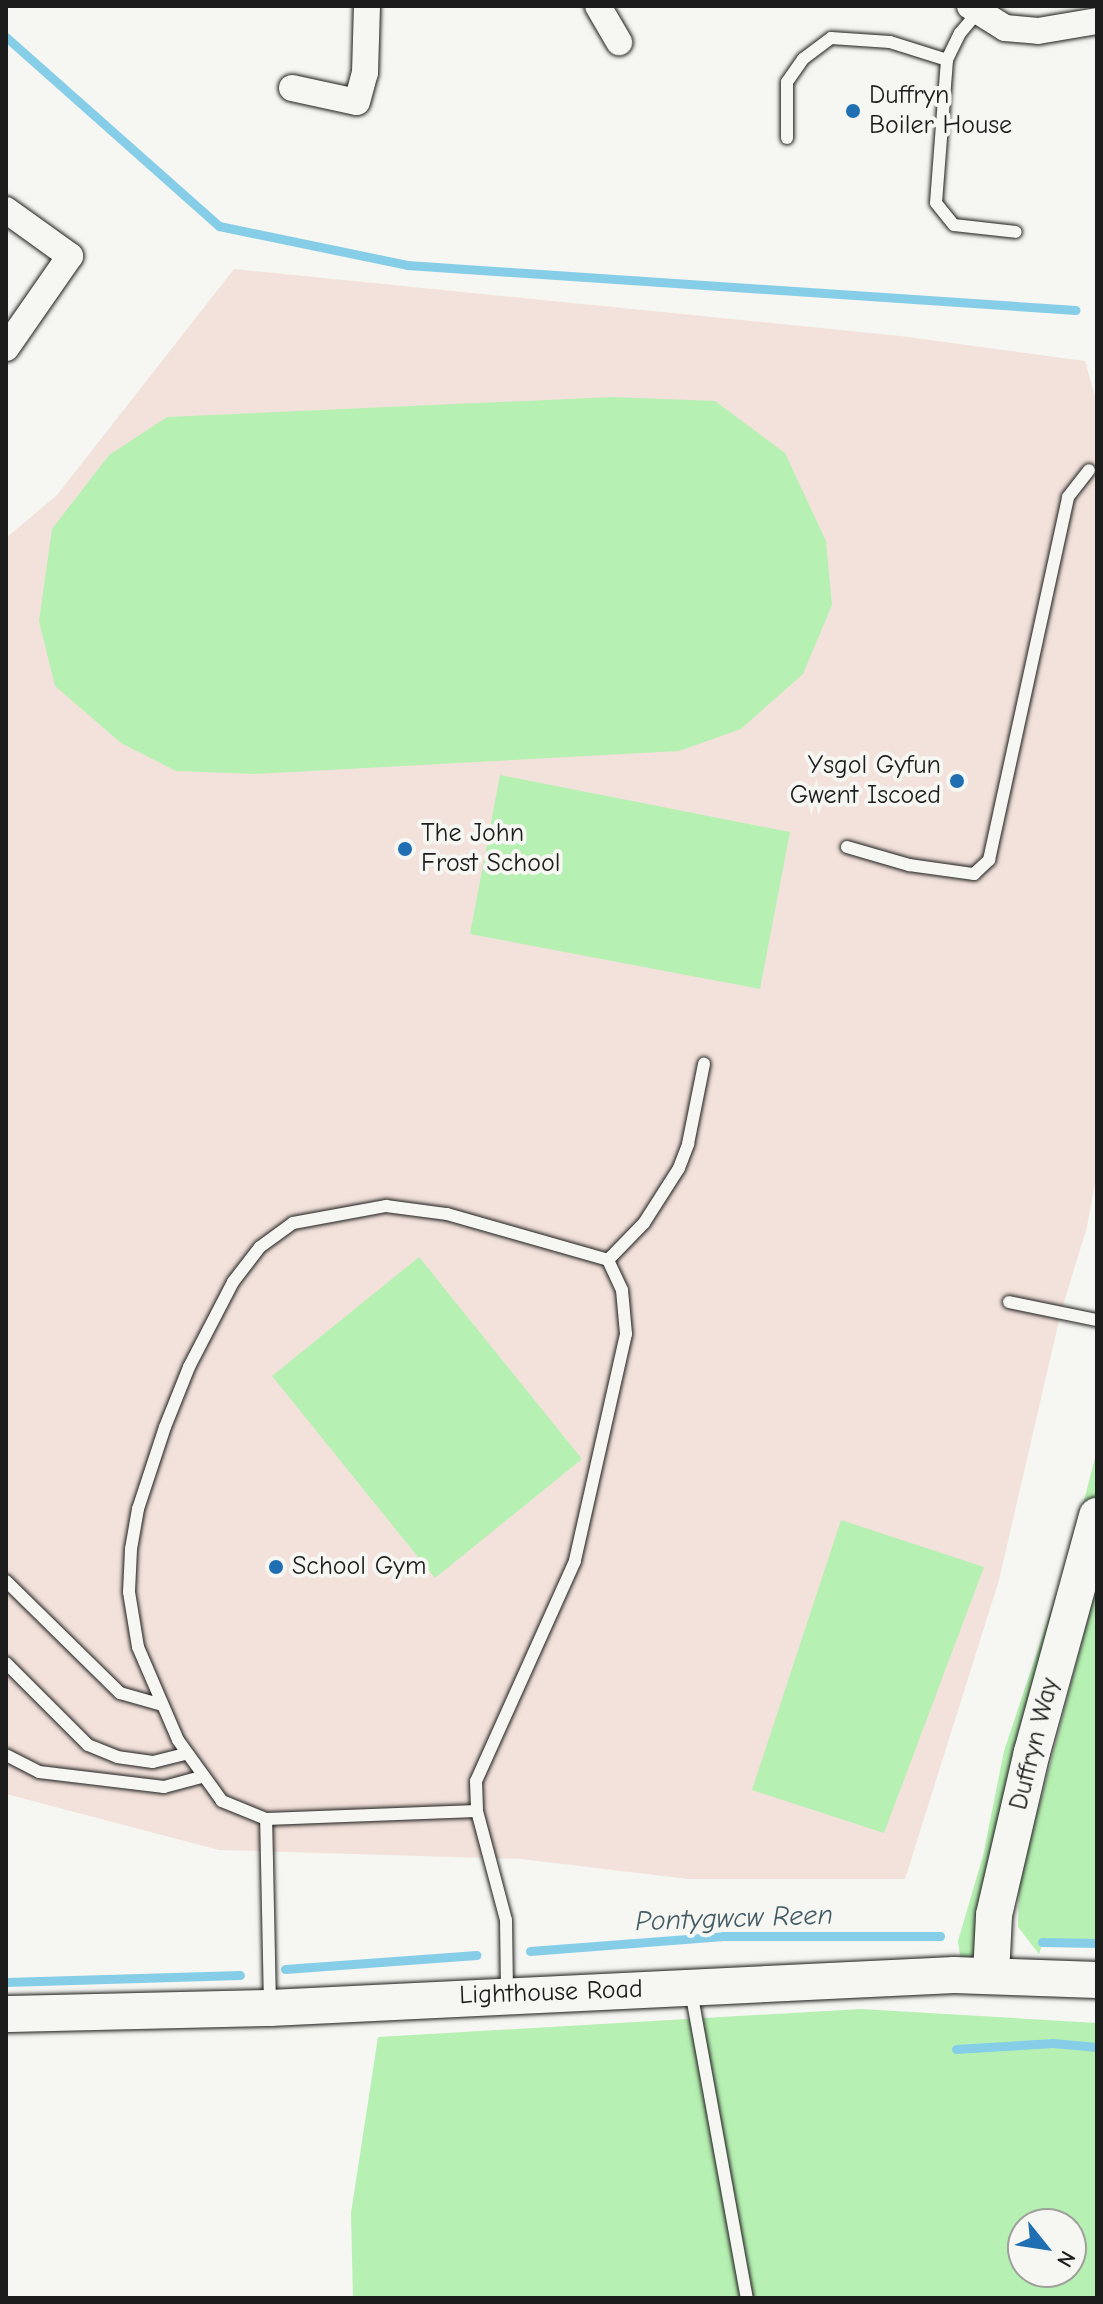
<!DOCTYPE html>
<style>
body{margin:0}
#map{position:relative;width:1103px;height:2304px;overflow:hidden;background:#f6f6f2;font-family:"Comic Neue",sans-serif}
div>[style]{position:absolute}
.built>*{inset:0;background:#f3e2db}
.green>*{inset:0;background:#b7f0b3}
.stream>*{height:9px;margin:-4.5px;padding:0 4.5px;transform-origin:4.5px;border-radius:4.5px;background:#86cee7}
.roads{filter:drop-shadow(0 0 2px #1c1c1c) drop-shadow(0 0 2px #1c1c1c)}
.lane>*{height:12px;margin:-6px;padding:0 6px;transform-origin:6px;border-radius:6px;background:#f6f6f2}
.street>*{height:26px;margin:-13px;padding:0 13px;transform-origin:13px;border-radius:13px;background:#f6f6f2}
.secondary>*{height:36px;margin:-18px;padding:0 18px;transform-origin:18px;border-radius:18px;background:#f6f6f2}
.dots>*{width:22px;height:22px;translate:-50% -50%;box-sizing:border-box;border:4px solid #f6f6f2;border-radius:50%}
span{translate:-50% -50%;white-space:nowrap;text-align:center;line-height:1.15;-webkit-text-stroke:8px #f6f6f2;paint-order:stroke}
.poi-label{font-size:26px;color:#1c1c1c}
.left{translate:0 -50%;text-align:left}
.right{translate:-100% -50%;text-align:right}
.street-label{font-size:26px;color:#1c1c1c}
.water-label{font-size:28px;color:#415a63;font-style:italic}
.frame{position:absolute;inset:0;border:8px solid #1c1c1c;pointer-events:none}
.north{position:absolute;left:1007px;top:2208px;width:80px;height:80px;box-sizing:border-box;background:#f6f6f2;border:2px solid #9f9f9c;border-radius:50%;rotate:120deg;font-size:22px;font-weight:700;line-height:32px;text-align:center;color:#1c1c1c}
.north::after{content:'';display:block;margin:auto;width:28px;height:36px;background:#1f6fb2;clip-path:polygon(50% 0,100% 100%,50% 72%,0 100%)}
</style>
<div id="map">
<div class="built">
<i style="clip-path:polygon(234px 269px,900px 336px,1085px 361px,1097px 403px,1097px 1172px,1087px 1227px,1061px 1312px,999px 1580px,905px 1879px,688px 1879px,521px 1859px,219px 1850px,6px 1794px,6px 538px,57px 495px)"></i>
</div>
<div class="green">
<i style="clip-path:polygon(613px 397px,715px 401px,785px 453px,826px 541px,832px 605px,803px 674px,741px 729px,679px 751px,255px 774px,176px 771px,121px 743px,55px 686px,39px 621px,52px 529px,109px 455px,167px 417px)"></i>
<i style="clip-path:polygon(500px 775px,790px 832px,760px 989px,470px 934px)"></i>
<i style="clip-path:polygon(419px 1257px,582px 1459px,435px 1578px,272px 1376px)"></i>
<i style="clip-path:polygon(1097px 1450px,1097px 1489px,1033px 1712px,975px 1952px,970px 1958px,960px 1956px,958px 1941px,983px 1856px,1004px 1751px,1072px 1547px)"></i>
<i style="clip-path:polygon(841px 1520px,984px 1567px,884px 1833px,752px 1790px)"></i>
<i style="clip-path:polygon(1097px 1584px,1097px 1943px,1043px 1942px,1039px 1954px,1018px 1927px,1019px 1883px)"></i>
<i style="clip-path:polygon(evenodd,861px 2009px,1097px 2023px,1097px 2298px,353px 2298px,351px 2213px,378px 2037px,861px 2009px,1023px 2224px,1071px 2224px,1071px 2272px,1023px 2272px,1023px 2224px)"></i>
</div>
<div class="stream">
<i style="left:6px;top:37px;width:285px;rotate:41.6deg"></i>
<i style="left:219px;top:226px;width:192px;rotate:11.7deg"></i>
<i style="left:407px;top:265px;width:670px;rotate:3.85deg"></i>
<i style="left:1042px;top:1942px;width:55px;rotate:1deg"></i>
<i style="left:530px;top:1951px;width:194px;rotate:-4.4deg"></i>
<i style="left:723px;top:1936px;width:217px"></i>
<i style="left:285px;top:1969px;width:192px;rotate:-4.2deg"></i>
<i style="left:6px;top:1982px;width:234px;rotate:-1.7deg"></i>
<i style="left:956px;top:2049px;width:97px;rotate:-3.5deg"></i>
<i style="left:1053px;top:2043px;width:44px;rotate:5.2deg"></i>
</div>
<div class="roads">
<div class="lane">
<i style="left:977px;top:13px;width:26px;rotate:130deg"></i>
<i style="left:960px;top:33px;width:30px;rotate:116deg"></i>
<i style="left:947px;top:60px;width:143px;rotate:94.4deg"></i>
<i style="left:936px;top:203px;width:28px;rotate:51deg"></i>
<i style="left:954px;top:225px;width:62px;rotate:6.4deg"></i>
<i style="left:787px;top:138px;width:56px;rotate:-90deg"></i>
<i style="left:787px;top:82px;width:28px;rotate:-55deg"></i>
<i style="left:803px;top:59px;width:35px;rotate:-37deg"></i>
<i style="left:831px;top:38px;width:59px;rotate:3.9deg"></i>
<i style="left:890px;top:42px;width:60px;rotate:17.5deg"></i>
<i style="left:847px;top:847px;width:65px;rotate:16.2deg"></i>
<i style="left:909px;top:865px;width:66px;rotate:7.9deg"></i>
<i style="left:974px;top:874px;width:21px;rotate:-43deg"></i>
<i style="left:989px;top:860px;width:371px;rotate:-77.7deg"></i>
<i style="left:1068px;top:497px;width:34px;rotate:-52deg"></i>
<i style="left:608px;top:1260px;width:52px;rotate:-45.8deg"></i>
<i style="left:644px;top:1223px;width:65px;rotate:-57.5deg"></i>
<i style="left:679px;top:1168px;width:26px;rotate:-69deg"></i>
<i style="left:688px;top:1144px;width:82px;rotate:-78.7deg"></i>
<i style="left:1009px;top:1302px;width:90px;rotate:11.6deg"></i>
<i style="left:6px;top:1581px;width:160px;rotate:44.5deg"></i>
<i style="left:120px;top:1693px;width:44px;rotate:15.9deg"></i>
<i style="left:6px;top:1663px;width:116px;rotate:45deg"></i>
<i style="left:88px;top:1745px;width:31px;rotate:22deg"></i>
<i style="left:117px;top:1757px;width:36px;rotate:8deg"></i>
<i style="left:153px;top:1762px;width:34px;rotate:-14deg"></i>
<i style="left:6px;top:1755px;width:37px;rotate:27deg"></i>
<i style="left:39px;top:1772px;width:126px;rotate:6.8deg"></i>
<i style="left:164px;top:1787px;width:38px;rotate:-15deg"></i>
<i style="left:266px;top:1819px;width:211px;rotate:-2.2deg"></i>
<i style="left:691px;top:1991px;width:312px;rotate:79.7deg"></i>
<i style="left:270px;top:2005px;width:186px;rotate:-91.2deg"></i>
<i style="left:266px;top:1819px;width:48px;rotate:-157.8deg"></i>
<i style="left:222px;top:1801px;width:75px;rotate:-125.8deg"></i>
<i style="left:178px;top:1740px;width:101px;rotate:-113.3deg"></i>
<i style="left:138px;top:1647px;width:56px;rotate:-99.3deg"></i>
<i style="left:129px;top:1592px;width:43px;rotate:-87.3deg"></i>
<i style="left:131px;top:1549px;width:41px;rotate:-80.1deg"></i>
<i style="left:138px;top:1509px;width:86px;rotate:-71.8deg"></i>
<i style="left:165px;top:1427px;width:65px;rotate:-68.2deg"></i>
<i style="left:189px;top:1367px;width:96px;rotate:-62.6deg"></i>
<i style="left:233px;top:1282px;width:44px;rotate:-52.4deg"></i>
<i style="left:260px;top:1247px;width:41px;rotate:-36deg"></i>
<i style="left:293px;top:1223px;width:95px;rotate:-10.4deg"></i>
<i style="left:386px;top:1206px;width:62px;rotate:7.5deg"></i>
<i style="left:447px;top:1214px;width:167px;rotate:15.9deg"></i>
<i style="left:608px;top:1260px;width:33px;rotate:65deg"></i>
<i style="left:622px;top:1290px;width:44px;rotate:84.8deg"></i>
<i style="left:626px;top:1334px;width:233px;rotate:102.7deg"></i>
<i style="left:575px;top:1561px;width:241px;rotate:114.2deg"></i>
<i style="left:476px;top:1781px;width:30px;rotate:88deg"></i>
<i style="left:477px;top:1811px;width:113px;rotate:75.1deg"></i>
<i style="left:506px;top:1920px;width:74px;rotate:89.2deg"></i>
</div>
<div class="street">
<i style="left:598px;top:6px;width:42px;rotate:59.7deg"></i>
<i style="left:970px;top:6px;width:41px;rotate:32.2deg"></i>
<i style="left:1005px;top:28px;width:33px;rotate:5deg"></i>
<i style="left:1038px;top:31px;width:60px;rotate:-9.6deg"></i>
<i style="left:292px;top:88px;width:66px;rotate:12.2deg"></i>
<i style="left:357px;top:102px;width:30px;rotate:-75deg"></i>
<i style="left:365px;top:73px;width:67px;rotate:-88.3deg"></i>
<i style="left:6px;top:210px;width:79px;rotate:35.7deg"></i>
<i style="left:70px;top:256px;width:112px;rotate:124.8deg"></i>
</div>
<div class="secondary">
<i style="left:991px;top:1975px;width:60px;rotate:-87.1deg"></i>
<i style="left:994px;top:1915px;width:167px;rotate:-76.9deg"></i>
<i style="left:1032px;top:1752px;width:245px;rotate:-74.6deg"></i>
<i style="left:6px;top:2014px;width:264px;rotate:-1.3deg"></i>
<i style="left:270px;top:2008px;width:685px;rotate:-2.76deg"></i>
<i style="left:954px;top:1975px;width:143px;rotate:2deg"></i>
</div>
</div>
<div class="dots">
<i style="left:853px;top:111px;background:#1f6fb2"></i>
<i style="left:957px;top:781px;background:#1f6fb2"></i>
<i style="left:405px;top:849px;background:#1f6fb2"></i>
<i style="left:276px;top:1567px;background:#1f6fb2"></i>
</div>
<div class="poi-label">
<span class="left" style="left:869px;top:111px">Duffryn<br>Boiler House</span>
<span class="right" style="left:941px;top:781px">Ysgol Gyfun<br>Gwent Iscoed</span>
<span class="left" style="left:421px;top:849px">The John<br>Frost School</span>
<span class="left" style="left:292px;top:1567px">School Gym</span>
</div>
<div class="street-label">
<span style="left:1035px;top:1744px;rotate:-76deg">Duffryn Way</span>
<span style="left:551px;top:1993px;rotate:-2deg">Lighthouse Road</span>
</div>
<div class="water-label">
<span style="left:734px;top:1918px;rotate:-2deg">Pontygwcw Reen</span>
</div>
<div class="frame"></div>
<div class="north">N</div>
</div>
